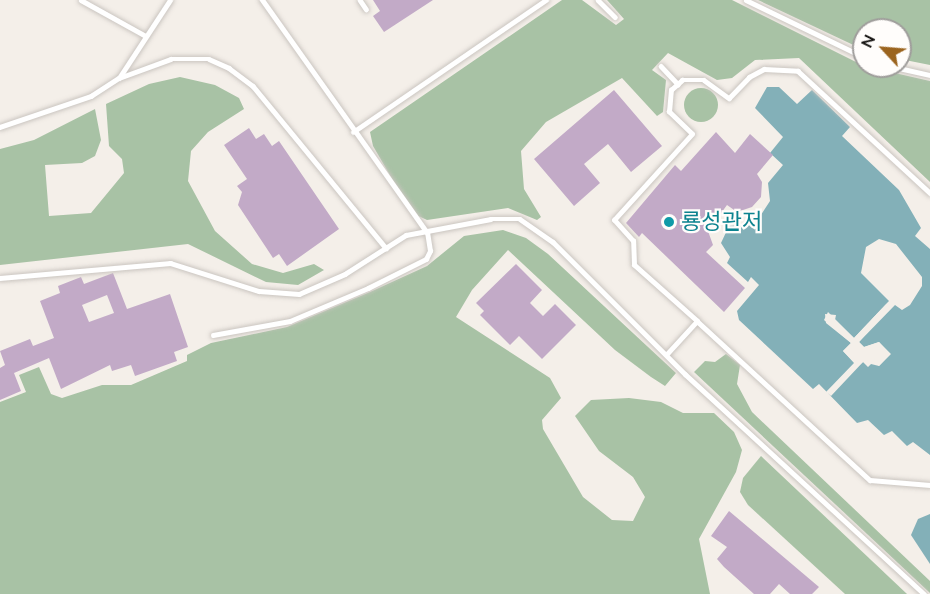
<!DOCTYPE html>
<meta charset="utf-8">
<style>
body{margin:0}
#map{position:relative;width:930px;height:594px;overflow:hidden;background:#f4efe9;font-family:Mulish,"Noto Sans KR",sans-serif}
div>[style]{position:absolute}
.forest>*{inset:0;background:#a8c2a5}
.round{border-radius:50%}
.water>*{inset:0;background:#83b0b8}
.pier>*{inset:0;background:#f4efe9}
.building>*{inset:0;background:#c2aac7}
.roads{filter:drop-shadow(0 0 2px #cac5c0) drop-shadow(0 0 2px #cac5c0)}
.service>*{height:4.5px;margin:-2.25px;padding:0 2.25px;transform-origin:2.25px;border-radius:2.25px;background:#fff}
.dots>*{width:16px;height:16px;translate:-50% -50%;box-sizing:border-box;border:3px solid #fffdfb;border-radius:50%}
span{translate:-50% -50%;white-space:nowrap;text-align:center;line-height:1.15;-webkit-text-stroke:4.5px #fffdfb;paint-order:stroke}
.culture-label{font-size:22px;color:#0d838f}
.left{translate:0 -50%;text-align:left}
.north{position:absolute;left:852px;top:18px;width:60px;height:60px;box-sizing:border-box;background:#fffdfb;border:2px solid #9f9d9b;border-radius:50%;rotate:296deg;font-size:16px;font-weight:700;line-height:24px;text-align:center;color:#100e0c}
.north::after{content:'';display:block;margin:auto;width:21px;height:27px;background:#9b641e;clip-path:polygon(50% 0,100% 100%,50% 72%,0 100%)}
</style>
<div id="map">
<div class="forest">
<i style="clip-path:polygon(562px 0,582px 0,616px 25px,624px 19px,607px 0,732px 0,864px 66px,930px 81px,930px 182px,799px 58px,755px 60px,732px 78px,717px 80px,668px 53px,652px 70px,666px 80px,663px 112px,657px 116px,622px 78px,546px 122px,521px 151px,524px 189px,541px 217px,537px 220px,508px 208px,427px 220px,412px 213px,373px 146px,370px 132px)"></i>
<i style="clip-path:polygon(758px 0,930px 0,930px 65px,900px 59px,900px 30px,864px 30px,864px 50px)"></i>
<i style="clip-path:polygon(180px 77px,215px 85px,239px 98px,244px 109px,208px 132px,191px 151px,188px 181px,215px 231px,252px 264px,283px 273px,314px 264px,324px 270px,298px 285px,266px 282px,188px 244px,0 265px,0 149px,34px 140px,95px 109px,101px 140px,95px 156px,82px 163px,45px 165px,49px 216px,91px 213px,124px 173px,122px 159px,109px 146px,106px 104px,149px 84px)"></i>
<i class="round" style="left:684px;top:88px;width:34px;height:34px"></i>
<i style="clip-path:polygon(503px 230px,526px 238px,548px 254px,676px 373px,665px 386px,651px 377px,615px 350px,508px 250px,472px 290px,456px 317px,550px 378px,561px 398px,542px 420px,543px 429px,583px 497px,612px 520px,633px 521px,645px 497px,633px 477px,599px 451px,575px 416px,591px 400px,629px 398px,661px 402px,683px 413px,714px 413px,734px 432px,742px 450px,736px 472px,699px 539px,710px 594px,0 594px,0 402px,26px 392px,19px 375px,39px 367px,51px 394px,62px 398px,102px 385px,131px 385px,187px 361px,187px 355px,211px 343px,287px 327px,370px 292px,427px 266px,464px 236px)"></i>
<i style="clip-path:polygon(726px 354px,740px 365px,737px 384px,752px 412px,930px 581px,930px 593px,694px 372px,705px 361px,715px 362px)"></i>
<i style="clip-path:polygon(761px 456px,907px 594px,845px 594px,748px 505px,740px 492px,743px 478px)"></i>
</div>
<div class="water">
<i style="clip-path:polygon(evenodd,767px 87px,779px 87px,797px 104px,812px 90px,850px 127px,842px 136px,899px 190px,921px 228px,915px 236px,930px 249px,930px 455px,913px 442px,907px 446px,892px 431px,884px 435px,868px 420px,857px 423px,819px 384px,813px 389px,739px 320px,737px 311px,759px 285px,751px 277px,748px 282px,727px 263px,730px 257px,721px 243px,729px 226px,755px 224px,770px 201px,768px 183px,783px 165px,770px 153px,783px 137px,755px 108px,767px 87px,879px 239px,896px 244px,922px 277px,922px 286px,910px 305px,902px 310px,895px 305px,859px 342px,864px 347px,879px 342px,890px 354px,879px 366px,863px 362px,827px 392px,855px 363px,843px 351px,851px 343px,824px 320px,828px 312px,854px 338px,889px 301px,861px 273px,866px 247px,879px 239px)"></i>
<i style="clip-path:polygon(930px 514px,930px 564px,911px 535px,918px 519px)"></i>
</div>
<div class="pier">
<i style="clip-path:polygon(889px 301px,847px 351px,857px 364px,873px 358px,879px 362px,886px 354px,879px 346px,863px 350px,856px 342px,892px 304px,859px 342px,864px 347px,879px 342px,891px 354px,879px 366px,874px 361px,868px 367px,863px 362px,831px 396px,826px 392px,854px 363px,843px 351px,851px 343px,826px 323px,825px 314px,836px 315px,835px 320px,854px 338px)"></i>
</div>
<div class="building">
<i style="clip-path:polygon(373px 0,433px 0,384px 32px,373px 16px,380px 11px)"></i>
<i style="clip-path:polygon(614px 90px,662px 146px,631px 172px,608px 144px,584px 164px,600px 183px,574px 206px,534px 159px)"></i>
<i style="clip-path:polygon(249px 128px,256px 139px,264px 134px,272px 146px,279px 141px,339px 229px,287px 266px,279px 254px,273px 258px,238px 205px,242px 192px,237px 186px,247px 179px,224px 145px)"></i>
<i style="clip-path:polygon(716px 132px,735px 153px,750px 134px,773px 155px,757px 174px,762px 182px,761px 197px,752px 207px,737px 212px,727px 205px,708px 231px,713px 245px,706px 252px,745px 288px,724px 312px,642px 233px,639px 237px,626px 223px,675px 165px,681px 171px)"></i>
<i style="clip-path:polygon(516px 264px,542px 290px,530px 303px,543px 316px,555px 304px,576px 325px,542px 359px,519px 336px,510px 345px,480px 315px,484px 311px,476px 303px)"></i>
<i style="clip-path:polygon(evenodd,113px 273px,127px 309px,170px 294px,188px 347px,174px 352px,177px 361px,135px 376px,131px 365px,112px 371px,110px 365px,61px 389px,49px 358px,14px 373px,21px 391px,0 400px,0 368px,5px 365px,0 351px,30px 339px,33px 346px,54px 338px,40px 301px,60px 293px,58px 286px,81px 277px,84px 284px,113px 273px,107px 295px,114px 313px,89px 322px,82px 305px,107px 295px)"></i>
<i style="clip-path:polygon(729px 511px,819px 587px,812px 594px,790px 594px,779px 584px,770px 594px,754px 594px,724px 567px,717px 559px,727px 547px,711px 536px)"></i>
</div>
<div class="roads">
<div class="service">
<i style="left:81px;top:0;width:74px;rotate:29deg"></i>
<i style="left:360px;top:0;width:11px;rotate:56deg"></i>
<i style="left:598px;top:0;width:24px;rotate:45deg"></i>
<i style="left:746px;top:0;width:131px;rotate:25.8deg"></i>
<i style="left:661px;top:66px;width:25px;rotate:47deg"></i>
<i style="left:890px;top:66px;width:41px;rotate:12.7deg"></i>
<i style="left:119px;top:78px;width:55px;rotate:-20.1deg"></i>
<i style="left:171px;top:59px;width:38px"></i>
<i style="left:209px;top:59px;width:22px;rotate:24deg"></i>
<i style="left:229px;top:68px;width:30px;rotate:37deg"></i>
<i style="left:253px;top:86px;width:210px;rotate:50.6deg"></i>
<i style="left:0;top:127px;width:96px;rotate:-18.8deg"></i>
<i style="left:91px;top:96px;width:33px;rotate:-33deg"></i>
<i style="left:119px;top:78px;width:93px;rotate:-56.8deg"></i>
<i style="left:353px;top:132px;width:234px;rotate:-34.4deg"></i>
<i style="left:0;top:278px;width:171px;rotate:-5deg"></i>
<i style="left:170px;top:263px;width:93px;rotate:17.5deg"></i>
<i style="left:259px;top:291px;width:40px;rotate:4.3deg"></i>
<i style="left:299px;top:294px;width:50px;rotate:-23.5deg"></i>
<i style="left:345px;top:274px;width:72px;rotate:-32.6deg"></i>
<i style="left:406px;top:235px;width:86px;rotate:-10.7deg"></i>
<i style="left:491px;top:219px;width:29px"></i>
<i style="left:520px;top:219px;width:40px;rotate:34.9deg"></i>
<i style="left:553px;top:242px;width:187px;rotate:45deg"></i>
<i style="left:685px;top:374px;width:325px;rotate:42.6deg"></i>
<i style="left:697px;top:321px;width:235px;rotate:42.6deg"></i>
<i style="left:870px;top:480px;width:60px;rotate:4.8deg"></i>
<i style="left:213px;top:335px;width:78px;rotate:-10.3deg"></i>
<i style="left:290px;top:321px;width:85px;rotate:-22.9deg"></i>
<i style="left:368px;top:288px;width:65px;rotate:-26.6deg"></i>
<i style="left:426px;top:259px;width:9px;rotate:-63deg"></i>
<i style="left:430px;top:251px;width:18px;rotate:-99deg"></i>
<i style="left:427px;top:233px;width:286px;rotate:-125.3deg"></i>
<i style="left:666px;top:355px;width:46px;rotate:-47.6deg"></i>
<i style="left:697px;top:321px;width:84px;rotate:-138.4deg"></i>
<i style="left:634px;top:265px;width:24px;rotate:-92deg"></i>
<i style="left:633px;top:241px;width:28px;rotate:-132deg"></i>
<i style="left:614px;top:220px;width:116px;rotate:-47.8deg"></i>
<i style="left:692px;top:134px;width:32px;rotate:-136deg"></i>
<i style="left:669px;top:112px;width:22px;rotate:-85deg"></i>
<i style="left:671px;top:90px;width:15px;rotate:-42deg"></i>
<i style="left:682px;top:80px;width:22px"></i>
<i style="left:704px;top:80px;width:31px;rotate:36deg"></i>
<i style="left:729px;top:98px;width:29px;rotate:-46deg"></i>
<i style="left:749px;top:77px;width:17px;rotate:-28deg"></i>
<i style="left:764px;top:69px;width:34px;rotate:3deg"></i>
<i style="left:798px;top:71px;width:180px;rotate:42.7deg"></i>
</div>
</div>
<div class="dots">
<i style="left:669px;top:222px;background:#0f9aa8"></i>
</div>
<div class="culture-label">
<span class="left" style="left:681px;top:222px">룡성관저</span>
</div>
<div class="north">N</div>
</div>
